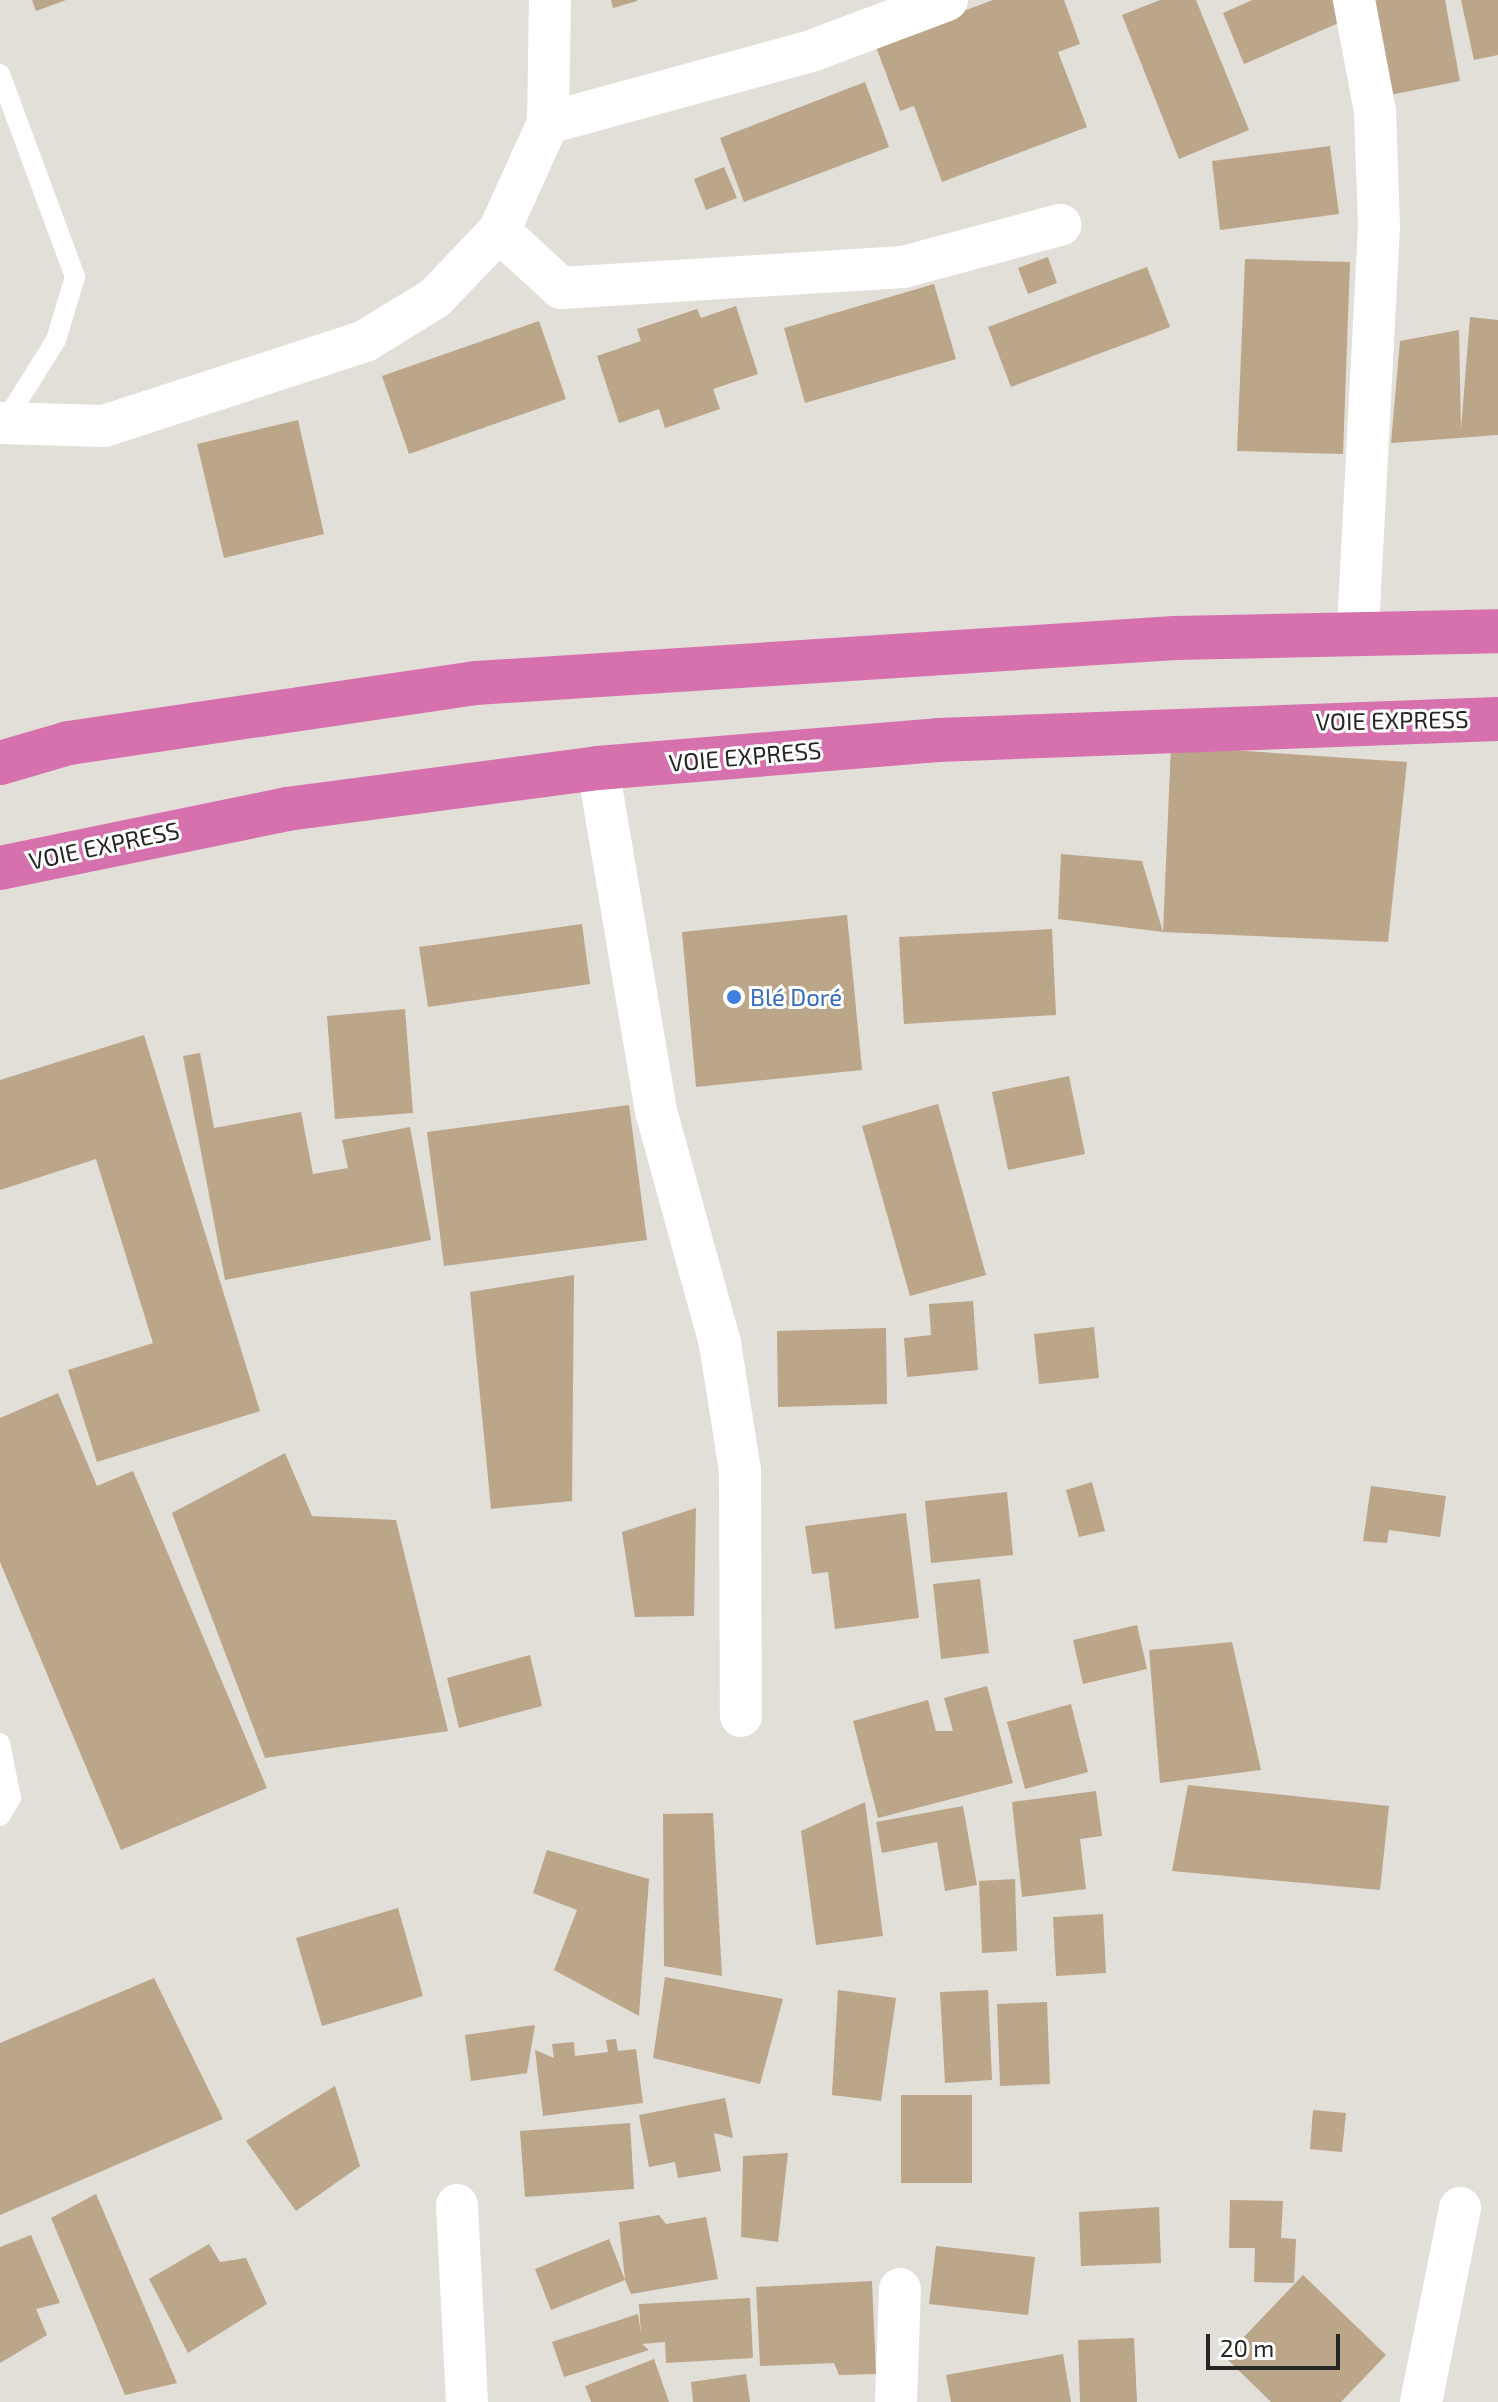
<!DOCTYPE html>
<meta charset="utf-8">
<style>
body{margin:0}
#map{position:relative;width:1498px;height:2402px;overflow:hidden;background:#e2ded8;font-family:"Exo 2",sans-serif}
div>[style]{position:absolute}
.building>*{inset:0;background:#bca689}
.lane>*{height:20px;margin:-10px;padding:0 10px;transform-origin:10px;border-radius:10px;background:#fff}
.street>*{height:42px;margin:-21px;padding:0 21px;transform-origin:21px;border-radius:21px;background:#fff}
.highway>*{height:44px;margin:-22px;padding:0 22px;transform-origin:22px;border-radius:22px;background:#d671ae}
.dots>*{width:22px;height:22px;translate:-50% -50%;box-sizing:border-box;border:4px solid #fff;border-radius:50%}
span{translate:-50% -50%;white-space:nowrap;text-align:center;line-height:1.15;-webkit-text-stroke:6px #fff;paint-order:stroke}
.street-label{font-size:24px;color:#272523}
.shop-label{font-size:24px;color:#366cbe}
.left{translate:0 -50%;text-align:left}
.scale{position:absolute;left:1206px;top:2334px;width:134px;height:36px;box-sizing:border-box;border:4px solid #272523;border-top:0;padding-left:10px;font-size:24px;line-height:28px;white-space:nowrap;color:#272523;-webkit-text-stroke:6px #fff;paint-order:stroke}
</style>
<div id="map">
<div class="building">
<i style="clip-path:polygon(32px 0,66px 0,36px 11px)"></i>
<i style="clip-path:polygon(611px 0,637px 0,637px 1px,613px 8px)"></i>
<i style="clip-path:polygon(993px 0,1064px 0,1080px 44px,1058px 52px,1087px 127px,942px 182px,914px 106px,900px 111px,875px 44px)"></i>
<i style="clip-path:polygon(1160px 0,1196px 0,1249px 130px,1179px 159px,1122px 15px)"></i>
<i style="clip-path:polygon(1252px 0,1332px 0,1341px 22px,1244px 64px,1223px 13px)"></i>
<i style="clip-path:polygon(1366px 0,1445px 0,1460px 81px,1385px 96px)"></i>
<i style="clip-path:polygon(1461px 0,1498px 0,1498px 55px,1474px 60px)"></i>
<i style="clip-path:polygon(865px 82px,889px 147px,744px 202px,720px 138px)"></i>
<i style="clip-path:polygon(1330px 146px,1339px 214px,1220px 230px,1212px 161px)"></i>
<i style="clip-path:polygon(724px 167px,737px 198px,706px 210px,694px 179px)"></i>
<i style="clip-path:polygon(1048px 257px,1057px 283px,1028px 294px,1018px 268px)"></i>
<i style="clip-path:polygon(1245px 259px,1350px 262px,1343px 454px,1237px 451px)"></i>
<i style="clip-path:polygon(1147px 267px,1170px 327px,1011px 387px,988px 327px)"></i>
<i style="clip-path:polygon(934px 284px,956px 359px,805px 403px,784px 328px)"></i>
<i style="clip-path:polygon(736px 306px,758px 374px,713px 389px,720px 409px,665px 428px,659px 409px,619px 423px,597px 356px,641px 341px,637px 329px,697px 309px,701px 318px)"></i>
<i style="clip-path:polygon(1470px 317px,1498px 320px,1498px 435px,1391px 443px,1400px 341px,1459px 330px,1461px 429px)"></i>
<i style="clip-path:polygon(539px 321px,566px 399px,409px 454px,382px 376px)"></i>
<i style="clip-path:polygon(298px 420px,324px 534px,224px 558px,197px 444px)"></i>
<i style="clip-path:polygon(1171px 746px,1407px 762px,1388px 942px,1163px 932px)"></i>
<i style="clip-path:polygon(1061px 854px,1142px 861px,1163px 932px,1058px 919px)"></i>
<i style="clip-path:polygon(847px 915px,862px 1070px,696px 1087px,682px 932px)"></i>
<i style="clip-path:polygon(582px 924px,590px 984px,428px 1007px,419px 947px)"></i>
<i style="clip-path:polygon(1052px 929px,1056px 1015px,904px 1024px,899px 937px)"></i>
<i style="clip-path:polygon(405px 1009px,413px 1113px,335px 1119px,327px 1016px)"></i>
<i style="clip-path:polygon(144px 1035px,260px 1411px,97px 1462px,68px 1370px,153px 1343px,96px 1159px,0 1190px,0 1080px)"></i>
<i style="clip-path:polygon(200px 1053px,214px 1128px,301px 1112px,313px 1174px,348px 1168px,342px 1140px,410px 1127px,431px 1240px,225px 1280px,183px 1056px)"></i>
<i style="clip-path:polygon(1069px 1076px,1085px 1154px,1008px 1170px,992px 1092px)"></i>
<i style="clip-path:polygon(938px 1104px,986px 1275px,910px 1296px,862px 1126px)"></i>
<i style="clip-path:polygon(629px 1105px,647px 1240px,444px 1266px,427px 1132px)"></i>
<i style="clip-path:polygon(574px 1275px,572px 1501px,491px 1509px,470px 1292px)"></i>
<i style="clip-path:polygon(973px 1301px,978px 1370px,907px 1377px,904px 1338px,931px 1335px,929px 1304px)"></i>
<i style="clip-path:polygon(1094px 1327px,1099px 1378px,1039px 1384px,1034px 1334px)"></i>
<i style="clip-path:polygon(886px 1328px,887px 1404px,778px 1407px,777px 1331px)"></i>
<i style="clip-path:polygon(58px 1393px,97px 1486px,133px 1471px,267px 1788px,121px 1850px,0 1562px,0 1418px)"></i>
<i style="clip-path:polygon(285px 1453px,312px 1516px,396px 1520px,448px 1731px,265px 1758px,172px 1513px)"></i>
<i style="clip-path:polygon(1092px 1482px,1105px 1531px,1079px 1537px,1066px 1490px)"></i>
<i style="clip-path:polygon(1371px 1486px,1446px 1496px,1440px 1537px,1389px 1530px,1387px 1543px,1363px 1541px)"></i>
<i style="clip-path:polygon(1007px 1492px,1013px 1555px,931px 1563px,925px 1501px)"></i>
<i style="clip-path:polygon(696px 1508px,694px 1616px,635px 1617px,622px 1532px)"></i>
<i style="clip-path:polygon(906px 1513px,919px 1618px,835px 1629px,828px 1572px,812px 1574px,805px 1526px)"></i>
<i style="clip-path:polygon(980px 1579px,989px 1653px,941px 1659px,933px 1584px)"></i>
<i style="clip-path:polygon(1137px 1625px,1147px 1669px,1083px 1684px,1073px 1640px)"></i>
<i style="clip-path:polygon(1232px 1642px,1261px 1770px,1160px 1783px,1149px 1650px)"></i>
<i style="clip-path:polygon(530px 1655px,542px 1706px,459px 1728px,447px 1678px)"></i>
<i style="clip-path:polygon(987px 1686px,1013px 1783px,878px 1818px,853px 1721px,928px 1700px,936px 1731px,953px 1731px,944px 1698px)"></i>
<i style="clip-path:polygon(1071px 1704px,1088px 1772px,1025px 1789px,1007px 1722px)"></i>
<i style="clip-path:polygon(1188px 1785px,1389px 1806px,1380px 1890px,1172px 1871px)"></i>
<i style="clip-path:polygon(1096px 1791px,1102px 1836px,1080px 1839px,1086px 1889px,1022px 1897px,1012px 1802px)"></i>
<i style="clip-path:polygon(865px 1802px,883px 1936px,816px 1945px,801px 1831px)"></i>
<i style="clip-path:polygon(963px 1806px,977px 1885px,945px 1891px,937px 1842px,882px 1853px,876px 1822px)"></i>
<i style="clip-path:polygon(713px 1813px,722px 1976px,664px 1966px,663px 1814px)"></i>
<i style="clip-path:polygon(547px 1850px,649px 1879px,639px 2016px,554px 1970px,577px 1910px,533px 1893px)"></i>
<i style="clip-path:polygon(1015px 1879px,1017px 1951px,982px 1953px,979px 1881px)"></i>
<i style="clip-path:polygon(398px 1908px,423px 1996px,322px 2026px,296px 1938px)"></i>
<i style="clip-path:polygon(1103px 1914px,1106px 1973px,1056px 1976px,1053px 1917px)"></i>
<i style="clip-path:polygon(665px 1977px,783px 1999px,760px 2084px,653px 2058px)"></i>
<i style="clip-path:polygon(154px 1978px,223px 2119px,0 2215px,0 2043px)"></i>
<i style="clip-path:polygon(838px 1990px,896px 1998px,881px 2101px,832px 2095px)"></i>
<i style="clip-path:polygon(988px 1990px,992px 2080px,945px 2083px,940px 1992px)"></i>
<i style="clip-path:polygon(1047px 2002px,1050px 2084px,1000px 2086px,997px 2004px)"></i>
<i style="clip-path:polygon(535px 2025px,527px 2073px,471px 2081px,465px 2035px)"></i>
<i style="clip-path:polygon(616px 2039px,618px 2051px,636px 2049px,643px 2103px,543px 2116px,535px 2050px,554px 2058px,552px 2044px,574px 2042px,575px 2056px,608px 2052px,606px 2040px)"></i>
<i style="clip-path:polygon(335px 2086px,360px 2166px,296px 2211px,246px 2141px)"></i>
<i style="clip-path:polygon(901px 2095px,972px 2095px,972px 2183px,901px 2183px)"></i>
<i style="clip-path:polygon(725px 2098px,733px 2138px,714px 2133px,721px 2171px,678px 2178px,675px 2162px,649px 2167px,639px 2115px)"></i>
<i style="clip-path:polygon(1313px 2110px,1346px 2113px,1342px 2152px,1310px 2149px)"></i>
<i style="clip-path:polygon(630px 2123px,634px 2189px,525px 2197px,520px 2131px)"></i>
<i style="clip-path:polygon(788px 2153px,778px 2242px,741px 2237px,743px 2156px)"></i>
<i style="clip-path:polygon(96px 2194px,177px 2383px,125px 2395px,51px 2218px)"></i>
<i style="clip-path:polygon(1230px 2200px,1283px 2201px,1281px 2238px,1296px 2239px,1294px 2283px,1254px 2282px,1255px 2248px,1229px 2248px)"></i>
<i style="clip-path:polygon(1159px 2207px,1161px 2263px,1081px 2266px,1079px 2212px)"></i>
<i style="clip-path:polygon(659px 2215px,666px 2224px,706px 2217px,718px 2279px,631px 2294px,625px 2280px,551px 2310px,535px 2269px,609px 2239px,625px 2280px,619px 2222px)"></i>
<i style="clip-path:polygon(31px 2235px,60px 2303px,36px 2309px,47px 2335px,0 2363px,0 2247px)"></i>
<i style="clip-path:polygon(209px 2244px,220px 2262px,246px 2258px,267px 2304px,188px 2353px,149px 2279px)"></i>
<i style="clip-path:polygon(936px 2246px,1035px 2257px,1028px 2315px,929px 2304px)"></i>
<i style="clip-path:polygon(1303px 2275px,1386px 2355px,1341px 2402px,1271px 2402px,1225px 2357px)"></i>
<i style="clip-path:polygon(872px 2281px,876px 2374px,839px 2375px,834px 2363px,760px 2366px,756px 2287px)"></i>
<i style="clip-path:polygon(750px 2298px,753px 2358px,666px 2363px,665px 2342px,642px 2344px,649px 2350px,564px 2377px,552px 2342px,638px 2314px,641px 2334px,639px 2304px)"></i>
<i style="clip-path:polygon(1134px 2338px,1137px 2402px,1080px 2402px,1078px 2340px)"></i>
<i style="clip-path:polygon(1063px 2354px,1071px 2402px,951px 2402px,946px 2375px)"></i>
<i style="clip-path:polygon(654px 2359px,669px 2402px,591px 2402px,585px 2386px)"></i>
<i style="clip-path:polygon(746px 2374px,750px 2402px,693px 2402px,691px 2382px)"></i>
</div>
<div class="lane">
<i style="left:0;top:74px;width:216px;rotate:69.7deg"></i>
<i style="left:75px;top:277px;width:66px;rotate:106.8deg"></i>
<i style="left:56px;top:340px;width:94px;rotate:122deg"></i>
<i style="left:0;top:1743px;width:56px;rotate:78.7deg"></i>
<i style="left:11px;top:1798px;width:21px;rotate:121deg"></i>
</div>
<div class="street">
<i style="left:1354px;top:0;width:113px;rotate:79.3deg"></i>
<i style="left:1375px;top:111px;width:116px;rotate:88deg"></i>
<i style="left:1379px;top:227px;width:406px;rotate:93deg"></i>
<i style="left:548px;top:123px;width:276px;rotate:-15.3deg"></i>
<i style="left:814px;top:50px;width:142px;rotate:-20.6deg"></i>
<i style="left:499px;top:231px;width:84px;rotate:42.6deg"></i>
<i style="left:561px;top:288px;width:343px;rotate:-3.5deg"></i>
<i style="left:903px;top:267px;width:163px;rotate:-15deg"></i>
<i style="left:0;top:423px;width:104px;rotate:1.7deg"></i>
<i style="left:104px;top:426px;width:274px;rotate:-18deg"></i>
<i style="left:365px;top:341px;width:82px;rotate:-31.6deg"></i>
<i style="left:435px;top:298px;width:93px;rotate:-46.3deg"></i>
<i style="left:499px;top:231px;width:119px;rotate:-65.6deg"></i>
<i style="left:548px;top:123px;width:123px;rotate:-89.1deg"></i>
<i style="left:598px;top:768px;width:348px;rotate:80.4deg"></i>
<i style="left:656px;top:1111px;width:242px;rotate:74.6deg"></i>
<i style="left:720px;top:1344px;width:128px;rotate:81deg"></i>
<i style="left:740px;top:1470px;width:246px;rotate:89.8deg"></i>
<i style="left:457px;top:2205px;width:197px;rotate:87.1deg"></i>
<i style="left:896px;top:2402px;width:113px;rotate:-88deg"></i>
<i style="left:1421px;top:2402px;width:198px;rotate:-78.6deg"></i>
</div>
<div class="highway">
<i style="left:0;top:763px;width:72px;rotate:-16.2deg"></i>
<i style="left:69px;top:743px;width:411px;rotate:-8.4deg"></i>
<i style="left:476px;top:683px;width:700px;rotate:-3.68deg"></i>
<i style="left:1175px;top:638px;width:323px;rotate:-1.2deg"></i>
<i style="left:0;top:868px;width:293px;rotate:-11.6deg"></i>
<i style="left:287px;top:809px;width:314px;rotate:-7.5deg"></i>
<i style="left:598px;top:768px;width:341px;rotate:-4.7deg"></i>
<i style="left:938px;top:740px;width:560px;rotate:-2.15deg"></i>
</div>
<div class="dots">
<i style="left:734px;top:997px;background:#3f7fe0"></i>
</div>
<div class="street-label">
<span style="left:1392px;top:720px;rotate:-1deg">VOIE EXPRESS</span>
<span style="left:745px;top:756px;rotate:-5deg">VOIE EXPRESS</span>
<span style="left:104px;top:845px;rotate:-12deg">VOIE EXPRESS</span>
</div>
<div class="shop-label">
<span class="left" style="left:750px;top:997px">Blé Doré</span>
</div>
<div class="scale">20 m</div>
</div>
